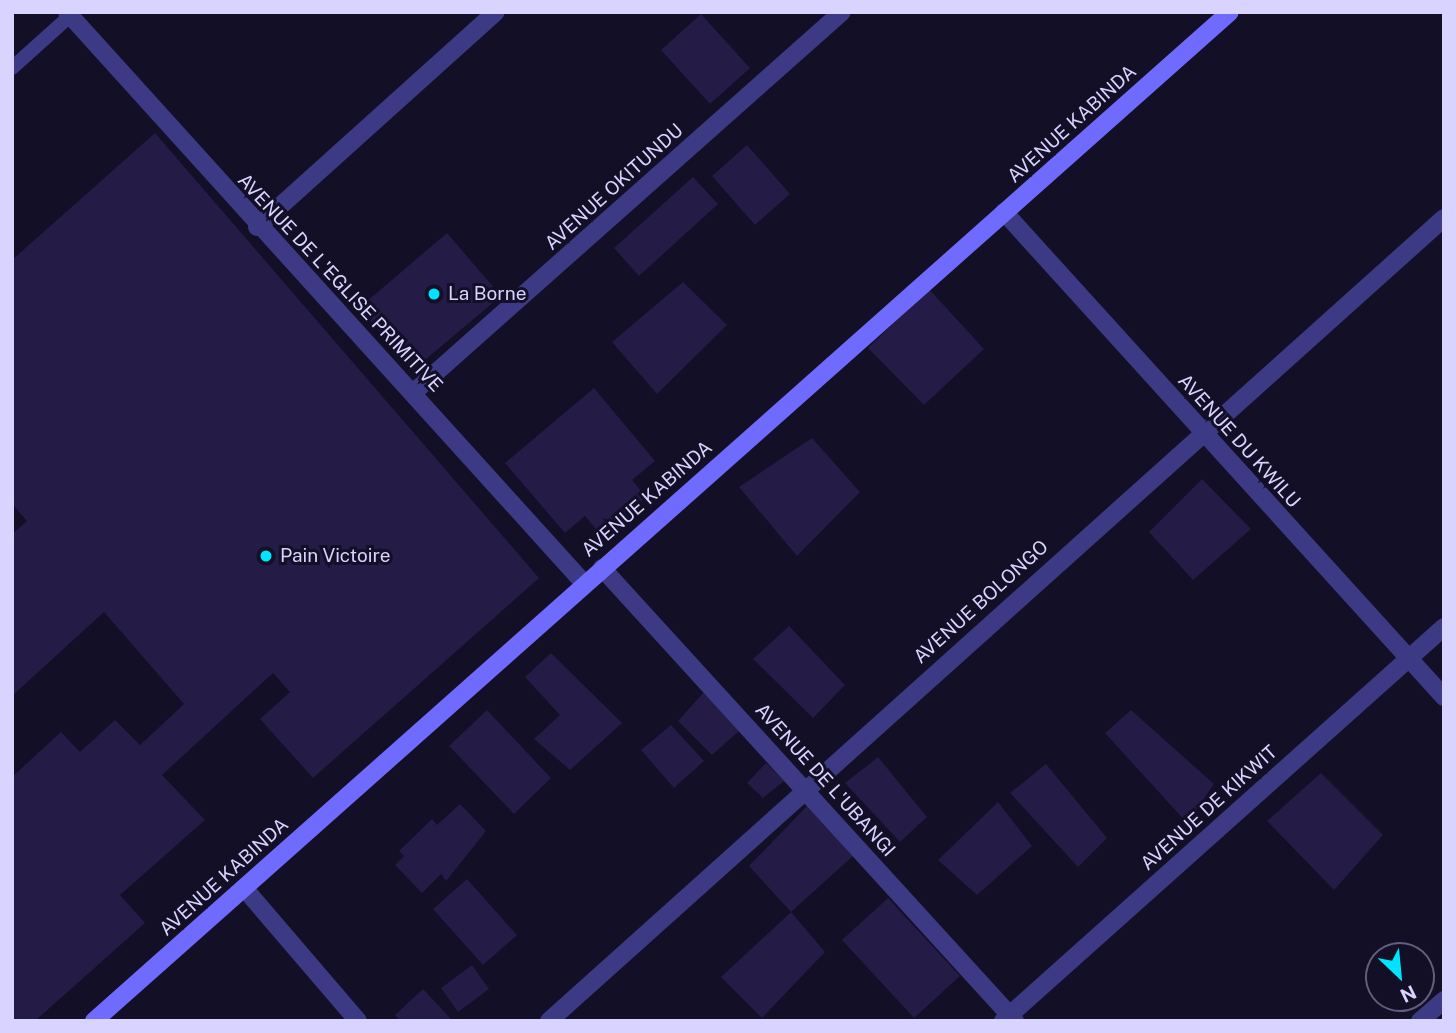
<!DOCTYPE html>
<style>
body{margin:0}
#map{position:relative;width:1456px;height:1033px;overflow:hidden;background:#130f26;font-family:"Public Sans",sans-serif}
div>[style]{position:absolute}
.building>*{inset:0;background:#241b47}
.lane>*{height:14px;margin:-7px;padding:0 7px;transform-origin:7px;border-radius:7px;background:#3d3a85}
.street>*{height:18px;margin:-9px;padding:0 9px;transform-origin:9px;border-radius:9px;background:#3d3a85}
.secondary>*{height:18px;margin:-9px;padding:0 9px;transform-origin:9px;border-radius:9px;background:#6f6bff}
.dots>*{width:19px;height:19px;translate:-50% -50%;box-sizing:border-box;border:4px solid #130f26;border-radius:50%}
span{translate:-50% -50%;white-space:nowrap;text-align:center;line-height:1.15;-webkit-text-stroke:6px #130f26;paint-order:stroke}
.street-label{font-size:19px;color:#d9d4ff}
.poi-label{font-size:19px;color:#d9d4ff}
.left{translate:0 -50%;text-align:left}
.frame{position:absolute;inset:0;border:14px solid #d9d4ff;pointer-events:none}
.north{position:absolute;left:1365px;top:942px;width:70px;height:70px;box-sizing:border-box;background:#130f26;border:2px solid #625e7d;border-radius:50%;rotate:154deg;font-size:19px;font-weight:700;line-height:28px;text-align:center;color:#d9d4ff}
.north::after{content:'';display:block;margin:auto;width:24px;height:32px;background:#00e5ff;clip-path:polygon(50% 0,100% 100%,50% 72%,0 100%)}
</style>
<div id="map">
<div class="building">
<i style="clip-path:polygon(701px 14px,750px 68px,710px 104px,661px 50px)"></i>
<i style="clip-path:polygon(155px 133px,539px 578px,313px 778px,260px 719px,290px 692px,273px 673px,162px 775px,205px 820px,120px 895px,145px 923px,35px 1021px,12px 1021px,12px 777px,61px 732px,80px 752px,115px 720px,140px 745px,184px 704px,104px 612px,12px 696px,12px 534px,27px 521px,12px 504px,12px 260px)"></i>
<i style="clip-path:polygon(747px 145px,790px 194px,755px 225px,712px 176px)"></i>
<i style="clip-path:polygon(693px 177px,718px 204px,639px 276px,614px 248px)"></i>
<i style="clip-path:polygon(447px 233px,501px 296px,413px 370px,359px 308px)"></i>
<i style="clip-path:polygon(683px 282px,727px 325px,657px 394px,612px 342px)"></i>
<i style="clip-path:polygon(929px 289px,984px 349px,924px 405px,868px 348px)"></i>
<i style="clip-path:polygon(594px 388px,655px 461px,632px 480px,646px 497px,601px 535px,585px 516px,565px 533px,505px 463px)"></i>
<i style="clip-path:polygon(812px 438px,860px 492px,797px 556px,739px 487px)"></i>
<i style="clip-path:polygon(1202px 479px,1251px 529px,1193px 580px,1149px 532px)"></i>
<i style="clip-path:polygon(789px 626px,845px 685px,813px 718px,753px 659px)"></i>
<i style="clip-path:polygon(551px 653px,622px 723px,570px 770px,534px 739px,560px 715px,525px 677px)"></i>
<i style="clip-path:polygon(704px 692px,739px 731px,712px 755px,678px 721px)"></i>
<i style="clip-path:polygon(487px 710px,551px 778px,514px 814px,449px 746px)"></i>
<i style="clip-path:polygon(1131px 710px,1214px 784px,1187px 823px,1105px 733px)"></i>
<i style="clip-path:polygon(671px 725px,704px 761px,674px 788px,641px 750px)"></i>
<i style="clip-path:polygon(878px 757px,927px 817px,900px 842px,845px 783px)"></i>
<i style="clip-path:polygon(766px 763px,784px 781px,763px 798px,747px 783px)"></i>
<i style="clip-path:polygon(1046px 764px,1107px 838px,1078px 867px,1010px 793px)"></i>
<i style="clip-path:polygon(1321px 773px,1383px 835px,1334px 890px,1267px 821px)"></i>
<i style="clip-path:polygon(998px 802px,1032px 846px,977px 895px,938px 860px)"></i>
<i style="clip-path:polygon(460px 804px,486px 831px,446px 881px,441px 874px,422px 893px,395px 865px,404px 856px,399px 851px,432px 819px,437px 825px)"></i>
<i style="clip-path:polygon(808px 805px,853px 856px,791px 912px,749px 866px)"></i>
<i style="clip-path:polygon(467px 879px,517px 935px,483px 965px,433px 909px)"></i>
<i style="clip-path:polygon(888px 898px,960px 976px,914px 1018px,842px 940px)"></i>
<i style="clip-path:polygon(791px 912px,825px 952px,762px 1018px,721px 977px)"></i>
<i style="clip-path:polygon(472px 965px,489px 989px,458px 1012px,441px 988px)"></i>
<i style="clip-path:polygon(423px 989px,453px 1021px,400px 1021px,395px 1015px)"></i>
</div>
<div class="lane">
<i style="left:12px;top:68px;width:78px;rotate:-41.9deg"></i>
</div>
<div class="street">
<i style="left:67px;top:12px;width:769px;rotate:47.85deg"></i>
<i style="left:1004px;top:212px;width:655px;rotate:47.79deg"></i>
<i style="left:257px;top:227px;width:321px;rotate:-42deg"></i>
<i style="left:414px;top:392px;width:572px;rotate:-41.6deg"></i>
<i style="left:602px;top:568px;width:613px;rotate:47.64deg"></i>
<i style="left:244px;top:888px;width:175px;rotate:49.4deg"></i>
<i style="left:549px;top:1021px;width:1202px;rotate:-41.9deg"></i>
<i style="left:1003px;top:1021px;width:591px;rotate:-41.78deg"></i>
<i style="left:1420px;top:1021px;width:32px;rotate:-41deg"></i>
</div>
<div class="secondary">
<i style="left:94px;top:1021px;width:1519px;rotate:-41.61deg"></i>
</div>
<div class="dots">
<i style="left:434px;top:294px;background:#00e5ff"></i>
<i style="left:266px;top:556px;background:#00e5ff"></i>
</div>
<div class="street-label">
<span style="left:1072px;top:124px;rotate:-42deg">AVENUE KABINDA</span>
<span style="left:614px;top:187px;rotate:-42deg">AVENUE OKITUNDU</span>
<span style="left:340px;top:283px;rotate:47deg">AVENUE DE L'EGLISE PRIMITIVE</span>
<span style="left:1239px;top:441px;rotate:48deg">AVENUE DU KWILU</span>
<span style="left:647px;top:499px;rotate:-41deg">AVENUE KABINDA</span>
<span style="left:981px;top:602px;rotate:-42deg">AVENUE BOLONGO</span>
<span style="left:825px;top:780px;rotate:48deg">AVENUE DE L'UBANGI</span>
<span style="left:1209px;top:808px;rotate:-42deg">AVENUE DE KIKWIT</span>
<span style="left:224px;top:877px;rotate:-42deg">AVENUE KABINDA</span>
</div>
<div class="poi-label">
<span class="left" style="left:448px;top:294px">La Borne</span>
<span class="left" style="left:280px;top:556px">Pain Victoire</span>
</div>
<div class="frame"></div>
<div class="north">N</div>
</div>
